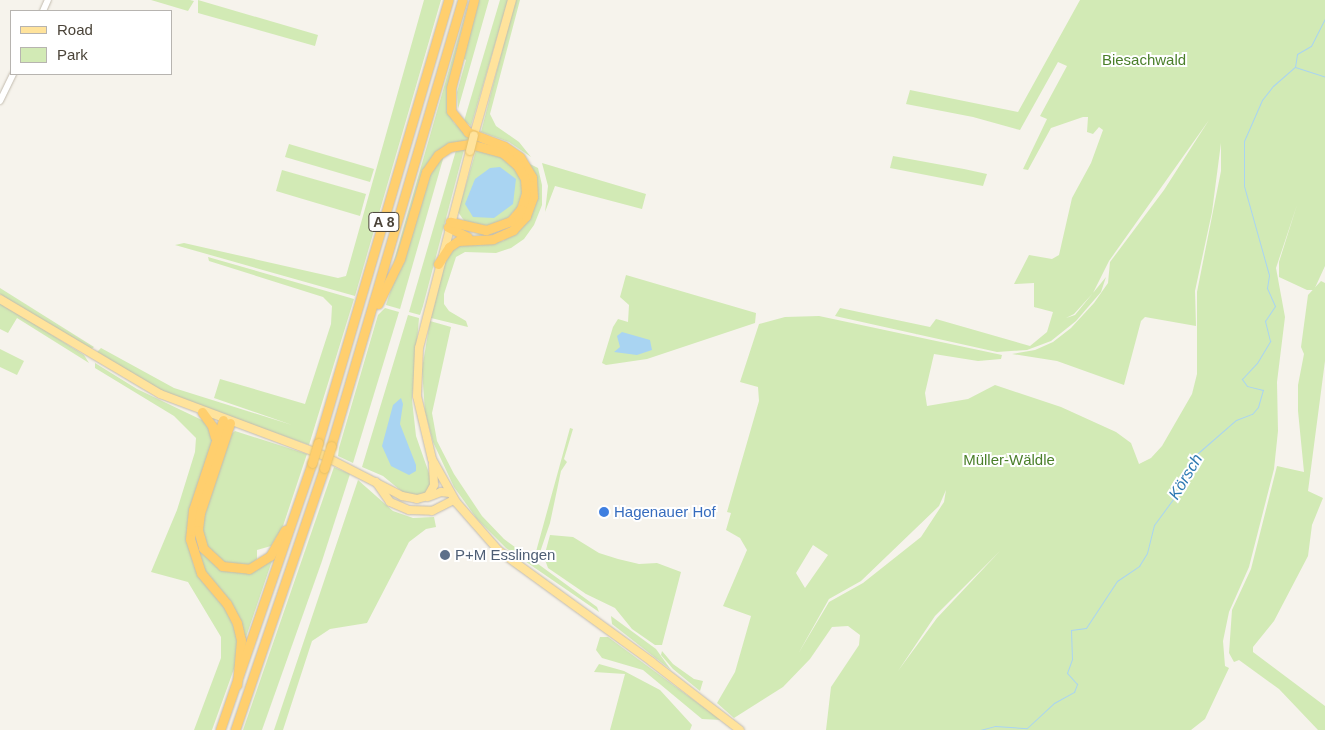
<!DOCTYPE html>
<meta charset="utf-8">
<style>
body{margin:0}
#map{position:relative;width:1325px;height:730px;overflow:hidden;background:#f6f3ec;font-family:Helvetica,sans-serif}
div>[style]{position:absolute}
.green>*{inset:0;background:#d2eab5}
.water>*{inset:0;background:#a9d4f2}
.stream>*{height:1px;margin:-0.5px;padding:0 0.5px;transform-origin:0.5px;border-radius:0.5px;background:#a9d4f2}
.roads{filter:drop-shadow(0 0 1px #c2bbae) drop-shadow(0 0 1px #c2bbae)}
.minor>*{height:6px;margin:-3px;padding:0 3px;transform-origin:3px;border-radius:3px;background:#fff}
.major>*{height:8px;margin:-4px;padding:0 4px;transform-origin:4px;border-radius:4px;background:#ffe39c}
.highway>*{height:9px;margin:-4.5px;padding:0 4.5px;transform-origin:4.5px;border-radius:4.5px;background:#ffcf6e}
.bridges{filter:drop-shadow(0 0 1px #e6c16a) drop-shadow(0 0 1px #e6c16a)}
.major-bridge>*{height:8px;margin:-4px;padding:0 4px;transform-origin:4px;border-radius:4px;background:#ffe39c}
.highway-bridge>*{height:9px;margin:-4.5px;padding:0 4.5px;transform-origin:4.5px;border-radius:4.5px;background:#ffcf6e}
.dots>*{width:14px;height:14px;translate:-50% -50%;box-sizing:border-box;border:2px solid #fff;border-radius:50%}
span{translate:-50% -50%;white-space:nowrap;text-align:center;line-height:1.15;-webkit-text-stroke:4px #fff;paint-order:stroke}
.shield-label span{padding:1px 4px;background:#fff;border:1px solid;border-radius:4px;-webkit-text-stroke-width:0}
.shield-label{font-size:14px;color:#4b4439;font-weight:700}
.park-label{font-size:15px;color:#4a7f2a}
.shop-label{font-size:15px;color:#366cbe}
.left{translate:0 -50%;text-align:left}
.service-label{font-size:15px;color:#4e5e75}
.water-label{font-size:16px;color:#2e7ab2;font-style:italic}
.legend{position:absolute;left:10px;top:10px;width:162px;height:65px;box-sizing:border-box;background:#fff;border:1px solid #b7b4b0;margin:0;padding:6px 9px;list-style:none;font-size:15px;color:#4b4439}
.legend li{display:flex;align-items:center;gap:10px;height:25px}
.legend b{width:25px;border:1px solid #b7b4b0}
</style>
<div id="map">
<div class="green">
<i style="clip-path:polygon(151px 0,190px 0,194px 1px,188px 11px)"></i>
<i style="clip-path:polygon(198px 0,318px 35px,315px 46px,198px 13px)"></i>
<i style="clip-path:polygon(424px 0,441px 0,355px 296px,175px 245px,184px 243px,338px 278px,346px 276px)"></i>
<i style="clip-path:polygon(469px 0,447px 90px,449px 113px,454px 123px,468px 135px,505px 149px,518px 158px,529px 177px,530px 201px,523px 217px,507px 231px,489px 236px,473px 234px,498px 232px,517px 220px,527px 200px,527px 178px,516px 160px,500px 150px,469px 142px,448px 145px,434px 154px,425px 169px,401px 247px,393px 264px)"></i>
<i style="clip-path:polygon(477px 0,489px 0,458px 109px,457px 92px,466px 60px,462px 58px)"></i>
<i style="clip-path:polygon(500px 0,508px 0,471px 126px,464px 121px)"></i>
<i style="clip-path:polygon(515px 0,520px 0,490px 114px,496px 126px,519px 142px,531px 157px,509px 142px,481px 132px)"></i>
<i style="clip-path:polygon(evenodd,1080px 0,1325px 0,1325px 266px,1314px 290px,1307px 290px,1279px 277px,1279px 262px,1297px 205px,1276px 268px,1285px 317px,1277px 382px,1278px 431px,1274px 469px,1249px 567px,1229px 612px,1223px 641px,1225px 666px,1229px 668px,1205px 719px,1191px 730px,826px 730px,831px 687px,859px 645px,860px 635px,848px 626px,832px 627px,810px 659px,783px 687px,734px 718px,717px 703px,735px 672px,751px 616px,723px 606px,747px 550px,740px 538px,726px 530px,731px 513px,727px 512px,759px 401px,758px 387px,740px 382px,759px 324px,785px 317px,819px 316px,1002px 355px,1001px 359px,978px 361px,934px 354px,925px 393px,927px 406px,968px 399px,995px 385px,1061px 407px,1116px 432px,1131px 443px,1139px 464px,1151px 458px,1162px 446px,1192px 394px,1197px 374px,1197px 292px,1221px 171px,1221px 143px,1212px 212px,1195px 291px,1196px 326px,1145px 317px,1141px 321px,1124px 385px,1057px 361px,1012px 354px,1035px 350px,1053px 342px,1071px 328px,1094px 303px,1108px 283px,1110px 262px,1164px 190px,1209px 120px,1109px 261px,1093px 293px,1074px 314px,1066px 318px,1075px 315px,1106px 277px,1101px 292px,1076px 321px,1051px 341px,1027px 350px,997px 352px,835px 316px,840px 308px,930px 327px,936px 319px,1030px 346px,1047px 332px,1053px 312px,1034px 307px,1034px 283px,1014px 284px,1029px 255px,1052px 259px,1059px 255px,1072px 198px,1091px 163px,1103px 130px,1099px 127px,1093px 134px,1087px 132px,1088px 117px,1083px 117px,1051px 128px,1028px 170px,1023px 169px,1047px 119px,1040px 116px,1067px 66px,1058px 62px,1020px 130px,973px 117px,906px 104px,910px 90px,1018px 112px,1080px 0,946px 490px,944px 502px,921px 537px,863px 583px,829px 602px,798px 654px,829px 599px,861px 581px,939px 506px,946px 490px,1080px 0,813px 545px,828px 555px,805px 588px,796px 573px,813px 545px,1080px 0,1000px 551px,937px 618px,898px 671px,935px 616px,1000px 551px)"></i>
<i style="clip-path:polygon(289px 144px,374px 169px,370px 182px,285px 157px)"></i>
<i style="clip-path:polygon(465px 146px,423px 306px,420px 315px,409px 312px,457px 147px)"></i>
<i style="clip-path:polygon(477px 147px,500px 155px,515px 166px,524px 187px,517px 208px,506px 220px,489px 226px,465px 222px,458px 212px)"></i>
<i style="clip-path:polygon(445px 152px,400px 309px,386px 305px,429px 172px)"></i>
<i style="clip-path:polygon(893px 156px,964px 169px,987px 174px,983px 186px,890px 168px)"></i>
<i style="clip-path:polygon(528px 163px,538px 168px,542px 185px,542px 205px,534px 225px,524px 239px,511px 248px,496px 253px,465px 252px,456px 257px,444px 294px,444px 304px,449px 311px,466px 321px,468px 327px,431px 318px,446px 258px,455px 245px,503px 241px,525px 223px)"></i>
<i style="clip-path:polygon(542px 163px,646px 194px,642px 209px,555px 186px,545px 212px,548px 186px)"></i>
<i style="clip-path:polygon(282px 170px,366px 194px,360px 216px,276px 191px)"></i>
<i style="clip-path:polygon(208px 257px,354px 299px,309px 445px,164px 393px,96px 353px,101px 348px,174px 388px,292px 425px,214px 398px,220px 379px,305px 404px,331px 324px,332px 306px,323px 297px,209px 261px)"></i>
<i style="clip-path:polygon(626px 275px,756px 313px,755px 323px,647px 359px,606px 365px,602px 363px,613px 327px,618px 319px,628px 322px,629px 305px,620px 297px)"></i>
<i style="clip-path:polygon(1321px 281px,1325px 283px,1325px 361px,1308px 491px,1323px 498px,1312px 525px,1308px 556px,1274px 621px,1253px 647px,1253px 652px,1325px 706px,1325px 730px,1318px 730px,1279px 689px,1239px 660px,1234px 662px,1229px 653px,1232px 610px,1251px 569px,1277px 466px,1304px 472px,1298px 411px,1298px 385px,1304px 354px,1301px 347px,1308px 295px)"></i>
<i style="clip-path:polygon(0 288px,94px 347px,93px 348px,90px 350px,7px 299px,0 294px)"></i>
<i style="clip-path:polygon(0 302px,84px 355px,89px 363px,17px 318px,8px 333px,0 329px)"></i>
<i style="clip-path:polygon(385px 308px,399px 312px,353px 463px,338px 456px,339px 448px,378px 315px)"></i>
<i style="clip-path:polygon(408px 315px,419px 318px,412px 400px,416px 436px,431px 479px,430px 489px,422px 496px,405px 494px,383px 476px,362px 467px)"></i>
<i style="clip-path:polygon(430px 321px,451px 327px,432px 413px,437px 441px,454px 474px,482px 516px,504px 539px,597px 607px,599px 612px,506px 548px,477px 519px,454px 487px,433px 442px,425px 412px,422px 369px)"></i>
<i style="clip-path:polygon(0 349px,24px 361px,17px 375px,0 367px)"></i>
<i style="clip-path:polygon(95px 363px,137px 389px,204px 421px,213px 437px,188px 542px,194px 566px,226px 607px,238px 638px,235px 666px,212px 730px,194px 730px,221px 658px,221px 637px,188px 582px,151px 572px,177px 510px,195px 452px,196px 438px,174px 416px,95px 368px)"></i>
<i style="clip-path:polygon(570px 428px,573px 429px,564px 459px,567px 462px,561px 471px,550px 523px,537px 561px,534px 559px)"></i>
<i style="clip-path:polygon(235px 431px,307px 454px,283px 526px,271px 546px,257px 550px,257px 559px,249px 566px,220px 562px,203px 541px,202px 519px,230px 435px)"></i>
<i style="clip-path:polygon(334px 467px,350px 474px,322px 561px,262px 730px,243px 730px)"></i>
<i style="clip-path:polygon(358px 480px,393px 511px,413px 518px,434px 517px,436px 527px,426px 529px,409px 542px,367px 623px,330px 629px,312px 641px,283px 730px,274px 730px)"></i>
<i style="clip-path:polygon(196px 531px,197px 538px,226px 570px,273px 558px,245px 640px,208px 579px,193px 545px)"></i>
<i style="clip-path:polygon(550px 535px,573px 537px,599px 553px,618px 559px,639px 564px,657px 563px,681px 572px,662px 645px,655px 645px,632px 629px,615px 608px,586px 594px,548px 568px,544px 557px)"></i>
<i style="clip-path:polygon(611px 616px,656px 649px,671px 670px,612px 624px)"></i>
<i style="clip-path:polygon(600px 637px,608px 637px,721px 720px,702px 719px,643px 670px,602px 658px,596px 650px)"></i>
<i style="clip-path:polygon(662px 651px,673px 664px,694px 679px,703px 681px,700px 691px,673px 669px,661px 655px)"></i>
<i style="clip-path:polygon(599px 664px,624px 671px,660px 690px,692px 725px,690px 730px,610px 730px,625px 674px,594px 672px)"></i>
</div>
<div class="water">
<i style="clip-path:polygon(500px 167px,516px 179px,513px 204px,494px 218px,473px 217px,465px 204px,475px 179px,490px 168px)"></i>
<i style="clip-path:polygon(622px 332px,650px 340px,652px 350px,637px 355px,614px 352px,620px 347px,617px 336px)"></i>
<i style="clip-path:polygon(401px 398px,403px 404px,400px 424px,416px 465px,416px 471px,409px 475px,391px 466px,382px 446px,393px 405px)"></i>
</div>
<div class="stream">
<i style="left:1295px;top:67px;width:32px;rotate:18deg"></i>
<i style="left:980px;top:730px;width:16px;rotate:-15deg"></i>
<i style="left:995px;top:726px;width:32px;rotate:4deg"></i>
<i style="left:1027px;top:728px;width:37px;rotate:-43deg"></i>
<i style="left:1054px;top:703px;width:23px;rotate:-29deg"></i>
<i style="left:1074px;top:692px;width:9px;rotate:-69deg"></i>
<i style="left:1077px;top:684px;width:15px;rotate:-132deg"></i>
<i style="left:1067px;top:673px;width:15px;rotate:-70deg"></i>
<i style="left:1072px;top:659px;width:29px;rotate:-92deg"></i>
<i style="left:1071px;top:630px;width:15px;rotate:-8deg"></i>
<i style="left:1086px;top:628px;width:56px;rotate:-56.6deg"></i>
<i style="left:1117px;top:581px;width:27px;rotate:-34deg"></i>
<i style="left:1139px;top:566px;width:15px;rotate:-58deg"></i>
<i style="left:1147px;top:553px;width:29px;rotate:-76deg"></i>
<i style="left:1154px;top:525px;width:56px;rotate:-53.7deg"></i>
<i style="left:1187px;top:480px;width:29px;rotate:-68deg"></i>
<i style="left:1198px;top:453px;width:50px;rotate:-41deg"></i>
<i style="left:1236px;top:420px;width:17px;rotate:-21deg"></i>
<i style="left:1252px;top:414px;width:9px;rotate:-49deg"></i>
<i style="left:1258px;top:407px;width:18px;rotate:-74deg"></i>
<i style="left:1263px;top:390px;width:16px;rotate:-166deg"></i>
<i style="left:1247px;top:386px;width:9px;rotate:-126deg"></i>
<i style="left:1242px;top:379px;width:22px;rotate:-47deg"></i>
<i style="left:1257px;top:363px;width:26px;rotate:-59deg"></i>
<i style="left:1270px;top:341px;width:21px;rotate:-104deg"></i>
<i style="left:1265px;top:321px;width:18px;rotate:-56deg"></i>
<i style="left:1275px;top:306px;width:20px;rotate:-114deg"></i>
<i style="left:1267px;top:288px;width:13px;rotate:-81deg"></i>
<i style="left:1269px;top:275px;width:92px;rotate:-105.7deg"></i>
<i style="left:1244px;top:186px;width:45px;rotate:-90deg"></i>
<i style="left:1244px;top:141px;width:45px;rotate:-66.3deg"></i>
<i style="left:1262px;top:100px;width:18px;rotate:-52deg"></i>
<i style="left:1273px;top:86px;width:29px;rotate:-41deg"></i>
<i style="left:1295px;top:67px;width:13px;rotate:-81deg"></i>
<i style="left:1297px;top:54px;width:16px;rotate:-30deg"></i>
<i style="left:1311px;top:46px;width:30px;rotate:-63deg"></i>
</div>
<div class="roads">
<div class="minor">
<i style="left:43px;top:11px;width:12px;rotate:-66deg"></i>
<i style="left:0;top:101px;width:30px;rotate:-64deg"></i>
</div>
<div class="major">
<i style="left:474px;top:135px;width:140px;rotate:-74.3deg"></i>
<i style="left:470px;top:151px;width:203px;rotate:104.5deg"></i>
<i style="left:419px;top:348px;width:48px;rotate:92.4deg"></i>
<i style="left:417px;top:396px;width:65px;rotate:76.6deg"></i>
<i style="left:432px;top:459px;width:49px;rotate:60.8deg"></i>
<i style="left:456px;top:502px;width:64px;rotate:48.8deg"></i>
<i style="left:498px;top:550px;width:190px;rotate:36deg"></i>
<i style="left:652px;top:662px;width:111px;rotate:37.7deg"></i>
<i style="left:0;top:299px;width:186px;rotate:30.7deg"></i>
<i style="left:160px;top:394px;width:173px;rotate:20.6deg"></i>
<i style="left:322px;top:455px;width:90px;rotate:27.1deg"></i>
<i style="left:402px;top:496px;width:15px;rotate:11deg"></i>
<i style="left:417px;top:499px;width:11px;rotate:-15deg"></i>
<i style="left:428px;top:496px;width:13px;rotate:-61deg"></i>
<i style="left:434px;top:485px;width:21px;rotate:-93deg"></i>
<i style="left:376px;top:482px;width:24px;rotate:55deg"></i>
<i style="left:390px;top:502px;width:21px;rotate:23deg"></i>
<i style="left:409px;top:510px;width:23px;rotate:2deg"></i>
<i style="left:432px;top:511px;width:25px;rotate:-27deg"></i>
<i style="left:428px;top:497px;width:14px;rotate:-21deg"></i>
<i style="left:441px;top:492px;width:9px;rotate:6deg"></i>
</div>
<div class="highway">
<i style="left:448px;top:227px;width:22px;rotate:27deg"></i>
<i style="left:438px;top:264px;width:20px;rotate:-57deg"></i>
<i style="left:449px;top:247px;width:11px;rotate:-34deg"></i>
<i style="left:458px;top:241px;width:35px;rotate:-3deg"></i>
<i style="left:493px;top:239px;width:22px;rotate:-24deg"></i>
<i style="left:513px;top:230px;width:19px;rotate:-47deg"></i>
<i style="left:526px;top:216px;width:20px;rotate:-70deg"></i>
<i style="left:533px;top:197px;width:20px;rotate:-93deg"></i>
<i style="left:532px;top:177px;width:23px;rotate:-121deg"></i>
<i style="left:520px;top:157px;width:19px;rotate:-145deg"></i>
<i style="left:504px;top:146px;width:39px;rotate:-159deg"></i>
<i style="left:468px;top:132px;width:27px;rotate:-129deg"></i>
<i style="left:451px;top:111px;width:23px;rotate:-90deg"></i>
<i style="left:451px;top:88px;width:91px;rotate:-75.4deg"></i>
<i style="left:378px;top:304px;width:50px;rotate:-63.9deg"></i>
<i style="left:400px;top:259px;width:91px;rotate:-73.4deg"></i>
<i style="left:426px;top:172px;width:21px;rotate:-55deg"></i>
<i style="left:438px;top:155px;width:14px;rotate:-34deg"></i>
<i style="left:450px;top:147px;width:20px;rotate:-9deg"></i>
<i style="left:470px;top:144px;width:34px;rotate:15deg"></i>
<i style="left:503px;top:153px;width:18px;rotate:41deg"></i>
<i style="left:517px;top:165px;width:16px;rotate:60deg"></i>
<i style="left:525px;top:179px;width:14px;rotate:86deg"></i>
<i style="left:526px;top:193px;width:17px;rotate:107deg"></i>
<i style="left:521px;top:209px;width:16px;rotate:130deg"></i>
<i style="left:511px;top:221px;width:27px;rotate:160deg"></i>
<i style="left:486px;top:230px;width:37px;rotate:-167deg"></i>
<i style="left:202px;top:412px;width:17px;rotate:54deg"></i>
<i style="left:212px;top:426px;width:11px;rotate:75deg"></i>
<i style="left:223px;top:420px;width:95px;rotate:108.4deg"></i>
<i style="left:193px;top:510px;width:29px;rotate:96deg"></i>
<i style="left:190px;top:539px;width:36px;rotate:72deg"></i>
<i style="left:201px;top:573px;width:40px;rotate:50deg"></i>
<i style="left:227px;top:604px;width:21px;rotate:62deg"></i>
<i style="left:237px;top:623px;width:17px;rotate:77deg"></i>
<i style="left:241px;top:640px;width:45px;rotate:95.1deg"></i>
<i style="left:230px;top:423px;width:95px;rotate:108.4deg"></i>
<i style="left:200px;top:513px;width:17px;rotate:97deg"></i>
<i style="left:198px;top:530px;width:19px;rotate:74deg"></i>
<i style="left:203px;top:548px;width:26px;rotate:43deg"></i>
<i style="left:222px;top:566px;width:27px;rotate:6deg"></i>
<i style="left:249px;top:569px;width:25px;rotate:-32deg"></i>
<i style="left:270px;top:556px;width:30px;rotate:-60deg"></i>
<i style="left:318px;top:443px;width:462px;rotate:-73.6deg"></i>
<i style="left:331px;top:446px;width:465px;rotate:-73.6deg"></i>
<i style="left:220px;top:730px;width:282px;rotate:-71deg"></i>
<i style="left:235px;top:730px;width:277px;rotate:-71.2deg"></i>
</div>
</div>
<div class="bridges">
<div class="major-bridge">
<i style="left:470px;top:151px;width:16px;rotate:-76deg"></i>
</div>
<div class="highway-bridge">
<i style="left:312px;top:463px;width:21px;rotate:-73deg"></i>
<i style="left:324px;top:468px;width:23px;rotate:-72deg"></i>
</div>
</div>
<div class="dots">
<i style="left:604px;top:512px;background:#3f7fe0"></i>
<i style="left:445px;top:555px;background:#5c6f8a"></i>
</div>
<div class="shield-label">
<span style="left:384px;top:222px">A 8</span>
</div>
<div class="park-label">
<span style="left:1144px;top:60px">Biesachwald</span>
<span style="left:1009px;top:460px">Müller-Wäldle</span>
</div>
<div class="shop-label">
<span class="left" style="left:614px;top:512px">Hagenauer Hof</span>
</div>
<div class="service-label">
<span class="left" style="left:455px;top:555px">P+M Esslingen</span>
</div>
<div class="water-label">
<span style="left:1186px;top:477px;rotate:-59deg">Körsch</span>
</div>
<ul class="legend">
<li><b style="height:6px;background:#ffe39c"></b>Road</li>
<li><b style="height:14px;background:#d2eab5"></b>Park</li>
</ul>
</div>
